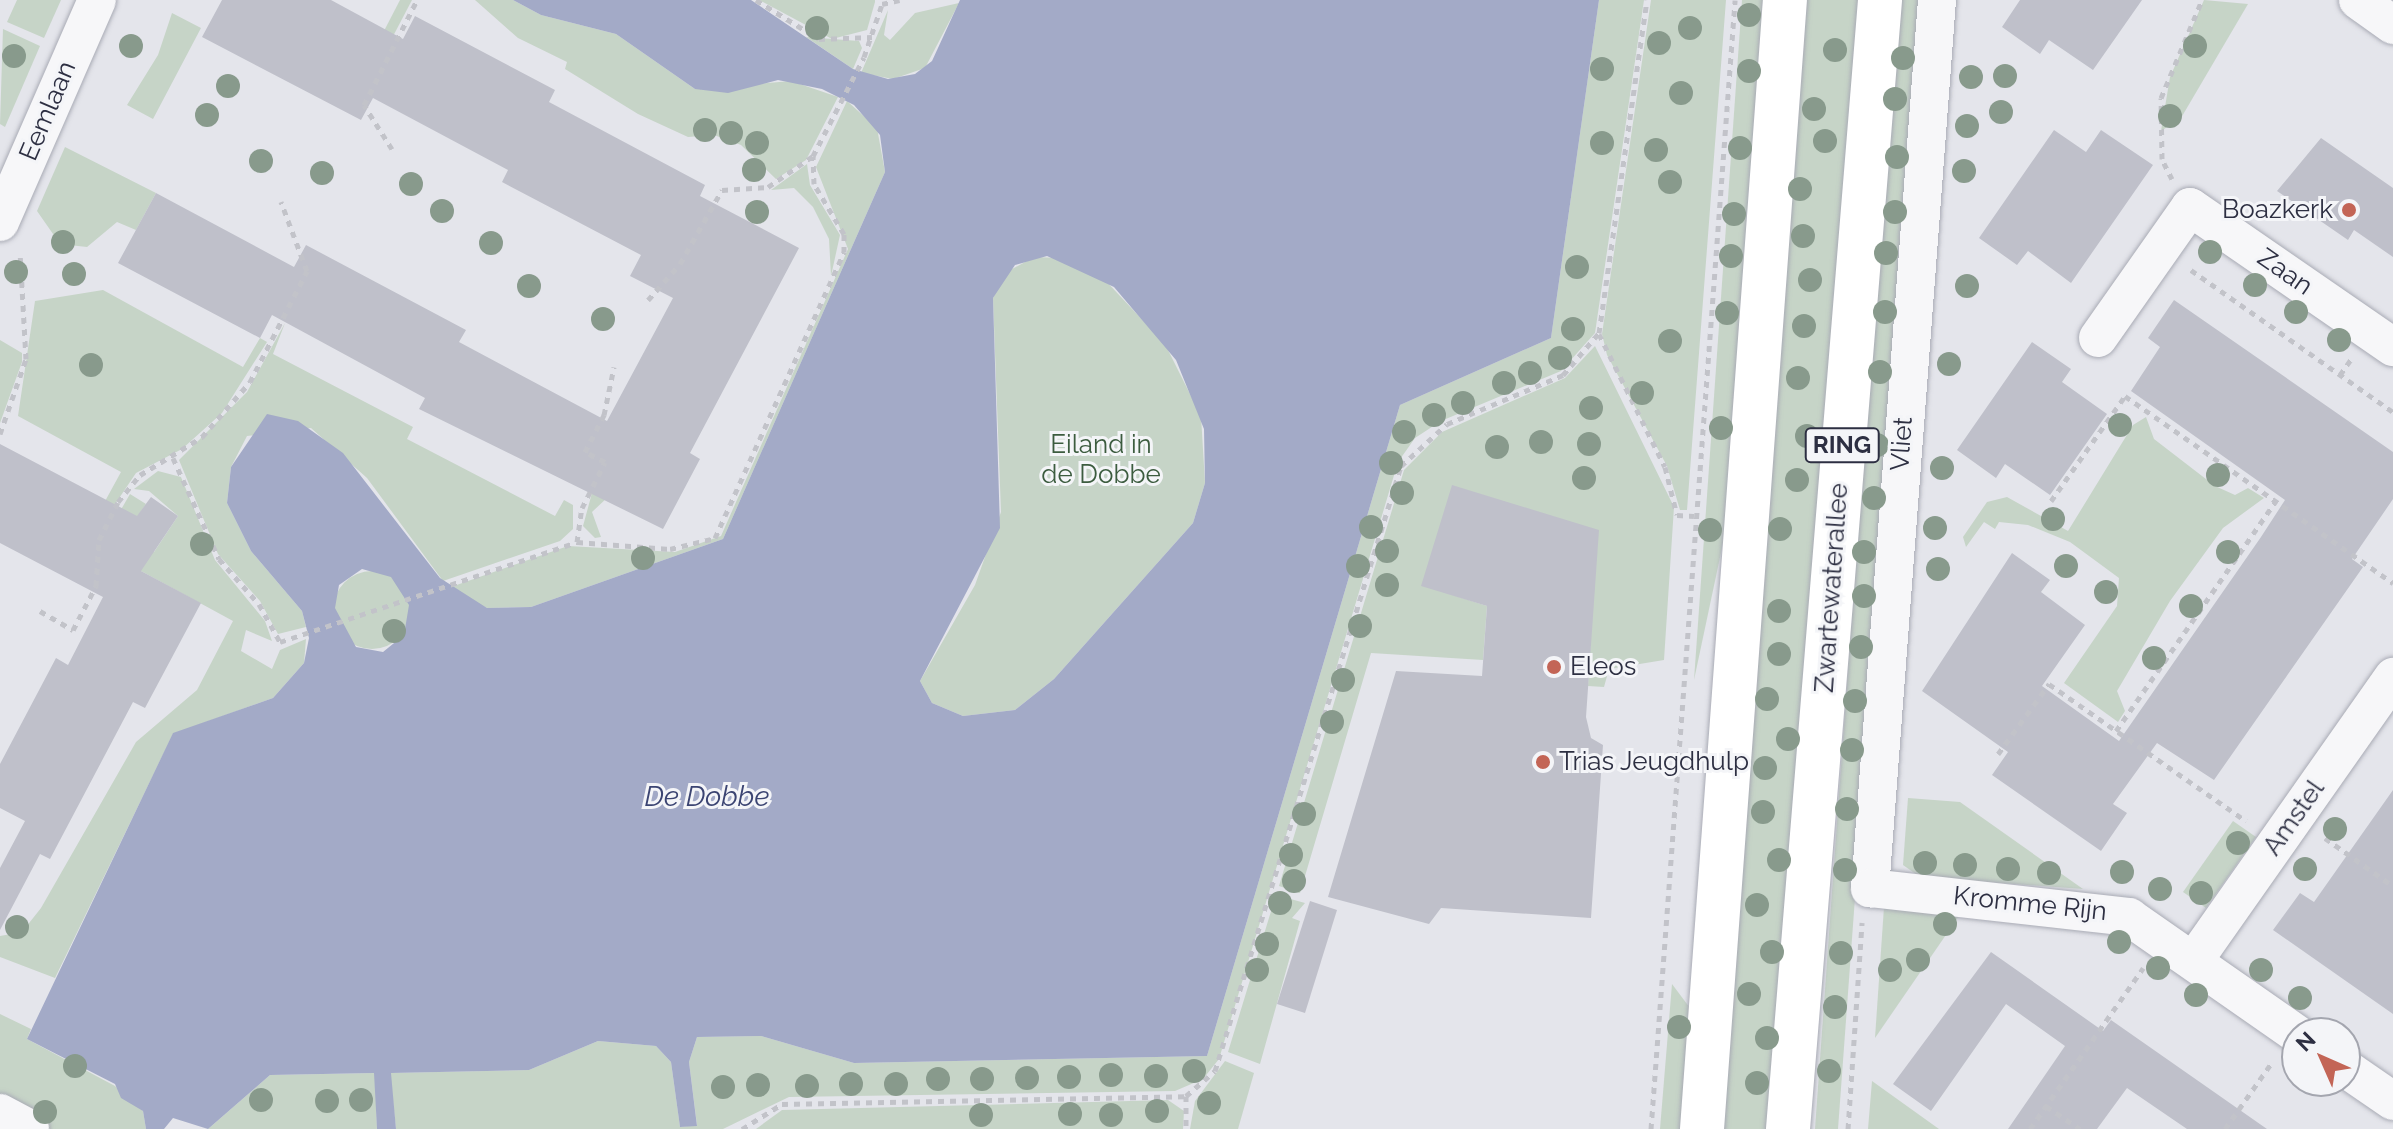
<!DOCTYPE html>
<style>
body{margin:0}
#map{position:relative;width:2393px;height:1129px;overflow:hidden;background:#e4e5eb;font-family:Raleway,sans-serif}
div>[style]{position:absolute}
.green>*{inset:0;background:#c6d4c7}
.round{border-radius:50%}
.water>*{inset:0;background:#a3aac7}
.building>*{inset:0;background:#bfc0ca}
.path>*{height:5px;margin-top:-2.5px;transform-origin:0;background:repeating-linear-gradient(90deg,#c2c3c9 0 6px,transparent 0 12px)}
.roads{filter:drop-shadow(0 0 2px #a9abb5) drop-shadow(0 0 2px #a9abb5)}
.minor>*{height:38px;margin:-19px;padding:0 19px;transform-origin:19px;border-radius:19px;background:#f7f7f9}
.primary>*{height:44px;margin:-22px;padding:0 22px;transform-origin:22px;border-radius:22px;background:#fff}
.trees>*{width:24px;height:24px;margin:-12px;border-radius:50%;background:#889a8c}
.dots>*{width:22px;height:22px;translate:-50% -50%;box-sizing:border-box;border:4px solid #f4f5f8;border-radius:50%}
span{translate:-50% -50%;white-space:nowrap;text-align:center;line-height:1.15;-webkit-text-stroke:6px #f4f5f8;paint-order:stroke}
.shield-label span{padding:2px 6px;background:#f4f5f8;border:2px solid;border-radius:6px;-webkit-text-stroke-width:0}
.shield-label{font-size:24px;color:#2d2f42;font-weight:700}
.street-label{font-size:26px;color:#2d2f42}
.poi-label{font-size:26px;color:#2d2f42}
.right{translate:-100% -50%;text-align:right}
.left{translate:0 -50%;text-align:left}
.park-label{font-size:26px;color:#3c5c3f}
.water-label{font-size:28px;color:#3b4472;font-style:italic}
.north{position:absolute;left:2281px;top:1017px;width:80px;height:80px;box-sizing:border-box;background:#f4f5f8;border:2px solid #a4a6af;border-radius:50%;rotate:315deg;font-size:22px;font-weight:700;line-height:32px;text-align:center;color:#2d2f42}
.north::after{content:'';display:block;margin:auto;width:28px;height:36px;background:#c36556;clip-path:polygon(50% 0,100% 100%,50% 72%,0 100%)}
</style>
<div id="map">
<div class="green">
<i style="clip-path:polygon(17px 0,61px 0,44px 38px,7px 22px)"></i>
<i style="clip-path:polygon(400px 0,412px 0,379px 63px,385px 29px)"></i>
<i style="clip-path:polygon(475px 0,513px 0,541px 15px,616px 34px,695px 89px,791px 81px,838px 97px,806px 160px,776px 179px,741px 145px,714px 135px,688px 137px,638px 114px,565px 69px,567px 62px,518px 38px)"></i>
<i style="clip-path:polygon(759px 0,875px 0,875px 2px,867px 30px,832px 39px)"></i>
<i style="clip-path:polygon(1599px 0,1644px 0,1595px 333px,1561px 371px,1441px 421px,1415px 438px,1398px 462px,1219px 1059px,1203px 1079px,1175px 1091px,789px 1097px,723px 1129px,396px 1129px,390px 1073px,529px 1070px,598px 1041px,656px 1046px,671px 1062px,680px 1127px,697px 1125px,689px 1062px,697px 1037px,761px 1036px,854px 1063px,1207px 1056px,1400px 405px,1551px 338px)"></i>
<i style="clip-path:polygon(1651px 0,1726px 0,1687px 510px,1680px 510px,1667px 466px,1607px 355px,1602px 334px)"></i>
<i style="clip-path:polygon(1742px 0,1766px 0,1726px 529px,1694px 680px)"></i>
<i style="clip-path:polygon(1804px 0,1859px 0,1777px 1129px,1723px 1129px)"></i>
<i style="clip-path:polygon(1896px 0,1921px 0,1838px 1129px,1815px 1129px)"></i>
<i style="clip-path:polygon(2204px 0,2248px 4px,2181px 118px,2161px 131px,2170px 77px)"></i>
<i style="clip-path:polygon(959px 3px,925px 68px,893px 79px,861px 73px,888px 10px,884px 35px,890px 40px,915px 13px)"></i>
<i style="clip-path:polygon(172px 13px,201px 28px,153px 119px,127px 105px,158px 55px)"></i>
<i style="clip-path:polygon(3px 29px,40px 46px,5px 127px,0 124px)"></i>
<i style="clip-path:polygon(806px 37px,859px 41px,862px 48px,853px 69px)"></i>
<i style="clip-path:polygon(847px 101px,877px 128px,885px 172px,723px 539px,531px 607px,487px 608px,461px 596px,451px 587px,568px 546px,675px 552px,721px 536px,848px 249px,816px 167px)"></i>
<i style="clip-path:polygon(65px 147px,156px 193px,136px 230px,117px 222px,87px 247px,60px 244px,37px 211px)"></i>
<i style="clip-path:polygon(807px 164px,810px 185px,840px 235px,831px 276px,829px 239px,813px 207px,794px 188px,771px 190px)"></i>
<i style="clip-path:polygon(1034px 257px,1060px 258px,1105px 280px,1165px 344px,1201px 416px,1205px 483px,1193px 523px,1054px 679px,1015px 710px,963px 716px,932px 703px,920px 681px,975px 585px,1001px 512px,993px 298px,1005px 273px)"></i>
<i style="clip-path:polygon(103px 290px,243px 367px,260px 338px,267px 342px,222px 413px,182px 449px,136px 473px,99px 528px,92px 525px,121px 472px,18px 416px,35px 301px)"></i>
<i style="clip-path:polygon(285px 323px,273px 354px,413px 427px,407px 439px,555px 516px,564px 500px,573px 505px,573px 529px,560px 541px,443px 581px,367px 478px,311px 428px,247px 436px,231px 467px,227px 503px,251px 551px,302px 611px,306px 627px,278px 634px,260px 601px,218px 554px,179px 460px,247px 392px)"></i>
<i style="clip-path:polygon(0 340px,22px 353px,22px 362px,0 423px)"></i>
<i style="clip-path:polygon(1595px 346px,1674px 507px,1664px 660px,1609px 669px,1604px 687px,1588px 686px,1597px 531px,1453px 487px,1422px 585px,1487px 606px,1483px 660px,1371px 653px,1300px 893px,1279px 886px,1404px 470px,1442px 432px,1565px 378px)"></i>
<i style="clip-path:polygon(2146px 417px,2154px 439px,2215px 486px,2235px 495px,2248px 488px,2264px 498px,2223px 528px,2170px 601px,2117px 691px,2125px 711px,2118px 722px,2064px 683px,2117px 606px,2119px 578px,2070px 542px,2028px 525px,1999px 522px,1995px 529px,1984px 522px,1966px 547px,1963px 537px,1987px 502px,2007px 497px,2068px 531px,2133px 425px)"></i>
<i style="clip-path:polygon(158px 471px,181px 477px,215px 560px,265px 621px,272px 641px,246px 630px,241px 651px,272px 669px,280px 650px,306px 639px,304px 663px,273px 698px,173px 734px,55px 978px,0 957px,0 936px,22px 932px,41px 908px,136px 742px,197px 690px,233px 621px,130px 565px,104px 539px,130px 494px,146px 504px,126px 533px,154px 552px,178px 516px,149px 491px,134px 489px)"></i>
<i style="clip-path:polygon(592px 493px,609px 496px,592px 512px,601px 537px,595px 538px,583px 526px)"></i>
<i class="round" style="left:333px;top:571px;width:78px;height:78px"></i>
<i style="clip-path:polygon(1908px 798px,1960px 802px,2083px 889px,1920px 877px,1903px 865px)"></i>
<i style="clip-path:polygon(2233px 821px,2256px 837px,2206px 908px,2183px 892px)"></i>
<i style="clip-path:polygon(1276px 895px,1305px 903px,1292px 918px,1300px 921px,1260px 1064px,1228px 1052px)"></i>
<i style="clip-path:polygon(1884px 907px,1961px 913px,1875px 1038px)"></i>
<i style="clip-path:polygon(1672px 984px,1690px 1008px,1684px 1129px,1660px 1129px)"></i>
<i style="clip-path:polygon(0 1014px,31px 1029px,27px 1039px,115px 1086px,143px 1111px,146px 1129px,43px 1129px,0 1106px)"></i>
<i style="clip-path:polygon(1225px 1061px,1254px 1073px,1238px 1129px,1190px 1129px,1195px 1101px)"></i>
<i style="clip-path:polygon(375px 1073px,377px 1129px,208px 1129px,270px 1075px)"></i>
<i style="clip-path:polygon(1872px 1081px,1939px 1129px,1868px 1129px)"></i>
<i style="clip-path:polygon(1168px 1100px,1184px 1111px,1183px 1129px,756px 1129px,782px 1110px)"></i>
</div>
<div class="water">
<i style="clip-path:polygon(evenodd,513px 0,751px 0,853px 69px,888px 79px,915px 74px,932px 61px,960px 0,1599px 0,1551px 338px,1400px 405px,1207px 1056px,854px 1063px,761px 1036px,697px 1037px,689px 1062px,697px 1126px,680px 1127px,671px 1062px,656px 1046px,598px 1041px,529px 1070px,391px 1073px,396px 1129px,377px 1129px,374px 1073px,270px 1075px,208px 1129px,173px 1118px,164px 1129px,146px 1129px,143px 1111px,121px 1098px,115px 1084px,27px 1039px,173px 733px,273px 698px,304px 663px,309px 638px,302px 611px,251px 551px,227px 503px,231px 467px,267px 414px,298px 421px,343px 453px,440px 578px,487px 608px,531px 607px,723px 539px,885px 172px,880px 135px,854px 105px,822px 89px,778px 80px,728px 93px,695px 89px,616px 34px,541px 15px,513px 0,1047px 256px,1114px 287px,1176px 360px,1204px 429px,1205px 483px,1193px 523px,1054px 679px,1015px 710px,963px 716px,932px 703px,920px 681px,1000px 528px,993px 298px,1015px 265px,1047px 256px,513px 0,362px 569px,391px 577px,409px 605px,404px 635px,383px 652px,356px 647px,335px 608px,339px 585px,362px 569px)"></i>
</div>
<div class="building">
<i style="clip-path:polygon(222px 0,331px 0,403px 39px,415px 16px,555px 90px,549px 102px,705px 185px,700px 196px,799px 248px,690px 453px,700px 459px,663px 529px,419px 409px,425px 398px,272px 315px,260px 338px,118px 263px,156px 193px,294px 267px,306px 245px,466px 330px,459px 342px,607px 421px,673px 298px,630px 276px,641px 255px,502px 182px,508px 170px,373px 98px,361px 120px,202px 37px)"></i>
<i style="clip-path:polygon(2020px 0,2142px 0,2093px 70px,2049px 40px,2040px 54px,2002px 27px)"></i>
<i style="clip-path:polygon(2054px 130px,2086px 152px,2101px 130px,2153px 165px,2071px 283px,2028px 251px,2017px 265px,1979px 238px)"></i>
<i style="clip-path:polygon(2321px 138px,2393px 188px,2393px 257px,2354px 230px,2348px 240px,2277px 191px)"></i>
<i style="clip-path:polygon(2174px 300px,2393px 452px,2393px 499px,2352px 559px,2363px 567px,2214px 780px,2157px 743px,2113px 804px,2127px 813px,2101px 851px,1992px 775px,2008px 752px,1922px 691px,2012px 553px,2050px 580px,2041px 592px,2085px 625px,2042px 686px,2119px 741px,2261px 537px,2285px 500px,2131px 391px,2160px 347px,2148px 338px)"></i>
<i style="clip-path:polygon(2032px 342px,2071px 369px,2062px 382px,2107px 414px,2050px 495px,2005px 464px,1996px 478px,1957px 450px)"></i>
<i style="clip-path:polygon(0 444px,137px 516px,151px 497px,178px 516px,141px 571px,201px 603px,145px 708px,133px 702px,50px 859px,40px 854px,0 930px,0 868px,25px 821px,0 808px,0 764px,56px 658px,68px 665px,103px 597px,0 543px)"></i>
<i style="clip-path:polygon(1452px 485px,1599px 530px,1586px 717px,1591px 738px,1603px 745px,1591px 918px,1441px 908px,1429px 924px,1328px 897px,1396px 671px,1482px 676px,1487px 606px,1421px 586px)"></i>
<i style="clip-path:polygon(2393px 790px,2393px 1014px,2273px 930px,2300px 893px,2314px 902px)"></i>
<i style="clip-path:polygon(1310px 901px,1337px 910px,1305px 1013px,1277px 1004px)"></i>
<i style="clip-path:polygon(1991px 952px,2103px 1031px,2111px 1020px,2267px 1129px,2187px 1129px,2127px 1088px,2097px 1129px,2008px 1129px,2065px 1046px,2006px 1004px,1931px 1111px,1893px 1084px)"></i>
</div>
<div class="path">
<i style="left:756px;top:0;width:74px;rotate:31.8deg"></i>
<i style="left:819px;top:39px;width:53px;rotate:-2.2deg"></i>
<i style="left:392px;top:149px;width:52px;rotate:-122.5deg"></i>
<i style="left:364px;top:105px;width:118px;rotate:-63.2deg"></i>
<i style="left:2172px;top:179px;width:22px;rotate:-117deg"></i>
<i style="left:2162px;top:159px;width:61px;rotate:-90.9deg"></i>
<i style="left:2161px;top:98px;width:106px;rotate:-67.3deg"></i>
<i style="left:2191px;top:270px;width:247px;rotate:35.1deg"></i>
<i style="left:648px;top:300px;width:48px;rotate:-48.4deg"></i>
<i style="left:680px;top:264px;width:85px;rotate:-60.4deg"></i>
<i style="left:722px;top:190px;width:46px;rotate:-3.7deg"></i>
<i style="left:768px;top:187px;width:55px;rotate:-34.6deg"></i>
<i style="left:1599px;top:334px;width:148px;rotate:63.6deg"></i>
<i style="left:1665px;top:467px;width:49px;rotate:76deg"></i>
<i style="left:1677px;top:515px;width:17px;rotate:3deg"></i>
<i style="left:2340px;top:375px;width:19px;rotate:-55deg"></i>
<i style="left:0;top:434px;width:79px;rotate:-70.9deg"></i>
<i style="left:26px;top:359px;width:106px;rotate:-93.2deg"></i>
<i style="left:173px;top:458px;width:111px;rotate:65.5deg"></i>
<i style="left:219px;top:559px;width:60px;rotate:48.4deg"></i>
<i style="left:259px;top:604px;width:43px;rotate:61.1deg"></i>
<i style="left:280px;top:642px;width:313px;rotate:-18.6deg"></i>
<i style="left:577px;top:542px;width:93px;rotate:4.3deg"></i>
<i style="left:670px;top:549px;width:46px;rotate:-13.7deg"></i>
<i style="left:715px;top:538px;width:314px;rotate:-65.7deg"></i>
<i style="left:844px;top:252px;width:18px;rotate:-90deg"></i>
<i style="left:844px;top:234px;width:58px;rotate:-121deg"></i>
<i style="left:814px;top:184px;width:28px;rotate:-92deg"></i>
<i style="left:813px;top:156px;width:111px;rotate:-62.7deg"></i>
<i style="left:864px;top:57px;width:56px;rotate:-71.2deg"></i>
<i style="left:882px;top:4px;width:18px;rotate:-13deg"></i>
<i style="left:2051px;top:501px;width:128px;rotate:-54.8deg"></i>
<i style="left:2125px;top:396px;width:327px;rotate:34.9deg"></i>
<i style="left:577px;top:542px;width:34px;rotate:-82deg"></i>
<i style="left:582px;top:508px;width:51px;rotate:-63.4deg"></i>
<i style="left:605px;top:462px;width:22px;rotate:-153deg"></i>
<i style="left:585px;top:452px;width:42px;rotate:-62.8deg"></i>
<i style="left:604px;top:415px;width:49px;rotate:-78.2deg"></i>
<i style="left:40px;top:611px;width:38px;rotate:30deg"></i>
<i style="left:73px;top:630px;width:50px;rotate:-62.4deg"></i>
<i style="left:96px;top:586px;width:46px;rotate:-86.3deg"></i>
<i style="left:99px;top:540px;width:42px;rotate:-63.4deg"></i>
<i style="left:118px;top:502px;width:35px;rotate:-51deg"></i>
<i style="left:140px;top:475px;width:73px;rotate:-31.5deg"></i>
<i style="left:202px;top:437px;width:73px;rotate:-48.9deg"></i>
<i style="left:250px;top:382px;width:125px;rotate:-62.8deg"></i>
<i style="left:307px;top:271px;width:74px;rotate:-110.6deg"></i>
<i style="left:2116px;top:731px;width:280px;rotate:-55.2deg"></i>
<i style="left:1998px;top:754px;width:87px;rotate:-53.9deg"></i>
<i style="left:2049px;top:684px;width:240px;rotate:34.8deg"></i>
<i style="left:2325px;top:838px;width:83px;rotate:35.2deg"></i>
<i style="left:1186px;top:1096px;width:33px;rotate:90deg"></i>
<i style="left:2046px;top:1106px;width:41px;rotate:34.1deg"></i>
<i style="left:742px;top:1129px;width:47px;rotate:-32deg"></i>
<i style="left:782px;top:1104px;width:404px;rotate:-1.1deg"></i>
<i style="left:1186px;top:1096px;width:38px;rotate:-41deg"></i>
<i style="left:1215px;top:1071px;width:633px;rotate:-72.91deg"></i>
<i style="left:1401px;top:466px;width:62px;rotate:-42.4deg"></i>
<i style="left:1447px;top:424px;width:126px;rotate:-22.9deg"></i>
<i style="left:1563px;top:375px;width:55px;rotate:-49.4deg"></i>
<i style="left:1599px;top:333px;width:336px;rotate:-81.8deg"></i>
<i style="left:1651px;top:1129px;width:1132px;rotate:-85.74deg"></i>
<i style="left:1848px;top:1129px;width:207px;rotate:-86.1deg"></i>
<i style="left:2030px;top:1129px;width:197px;rotate:-54.9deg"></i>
<i style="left:2225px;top:1129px;width:83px;rotate:-54.8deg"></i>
</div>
<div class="roads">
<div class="minor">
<i style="left:1937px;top:0;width:891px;rotate:94.31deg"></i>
<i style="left:1870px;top:888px;width:261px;rotate:6.4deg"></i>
<i style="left:2129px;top:917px;width:205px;rotate:34.9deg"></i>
<i style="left:2358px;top:0;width:43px;rotate:35.5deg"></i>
<i style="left:0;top:222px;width:242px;rotate:-66.4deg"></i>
<i style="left:2098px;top:338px;width:160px;rotate:-54.9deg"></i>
<i style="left:2190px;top:207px;width:247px;rotate:34.6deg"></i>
<i style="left:2195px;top:959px;width:345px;rotate:-54.9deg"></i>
<i style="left:2345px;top:1068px;width:58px;rotate:34.5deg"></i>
<i style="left:0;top:1113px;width:34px;rotate:28deg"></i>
</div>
<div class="primary">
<i style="left:1702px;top:1129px;width:1132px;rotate:-85.8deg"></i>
<i style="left:1788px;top:1129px;width:1133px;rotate:-85.34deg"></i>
</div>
</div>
<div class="trees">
<i style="left:1749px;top:15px"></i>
<i style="left:817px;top:28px"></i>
<i style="left:1690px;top:28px"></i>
<i style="left:1659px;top:43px"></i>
<i style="left:131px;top:46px"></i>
<i style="left:2195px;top:46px"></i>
<i style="left:1835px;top:50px"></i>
<i style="left:14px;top:56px"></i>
<i style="left:1903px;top:58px"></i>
<i style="left:1602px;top:69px"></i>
<i style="left:1749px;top:71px"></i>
<i style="left:2005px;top:76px"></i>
<i style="left:1971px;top:77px"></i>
<i style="left:228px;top:86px"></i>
<i style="left:1681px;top:93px"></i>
<i style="left:1895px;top:99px"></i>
<i style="left:1814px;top:109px"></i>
<i style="left:2001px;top:112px"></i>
<i style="left:207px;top:115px"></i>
<i style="left:2170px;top:116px"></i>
<i style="left:1967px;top:126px"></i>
<i style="left:705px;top:130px"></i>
<i style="left:731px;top:133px"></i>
<i style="left:1825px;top:141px"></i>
<i style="left:757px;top:143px"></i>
<i style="left:1602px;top:143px"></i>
<i style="left:1740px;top:148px"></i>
<i style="left:1656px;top:150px"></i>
<i style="left:1897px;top:157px"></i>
<i style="left:261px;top:161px"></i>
<i style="left:754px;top:170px"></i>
<i style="left:1964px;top:171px"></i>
<i style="left:322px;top:173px"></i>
<i style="left:1670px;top:182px"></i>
<i style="left:411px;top:184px"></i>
<i style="left:1800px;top:189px"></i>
<i style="left:442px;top:211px"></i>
<i style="left:757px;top:212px"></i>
<i style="left:1895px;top:212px"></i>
<i style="left:1734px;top:214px"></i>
<i style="left:1803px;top:236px"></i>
<i style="left:63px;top:242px"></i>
<i style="left:491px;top:243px"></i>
<i style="left:2210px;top:252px"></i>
<i style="left:1886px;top:253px"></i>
<i style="left:1731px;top:256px"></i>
<i style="left:1577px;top:267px"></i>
<i style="left:16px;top:272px"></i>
<i style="left:74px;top:274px"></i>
<i style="left:1810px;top:280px"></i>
<i style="left:2255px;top:285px"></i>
<i style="left:529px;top:286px"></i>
<i style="left:1967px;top:286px"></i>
<i style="left:1885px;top:312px"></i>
<i style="left:2296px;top:312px"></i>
<i style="left:1727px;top:313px"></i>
<i style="left:603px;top:319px"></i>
<i style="left:1804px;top:326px"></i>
<i style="left:1573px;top:329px"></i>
<i style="left:2339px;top:340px"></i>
<i style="left:1670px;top:341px"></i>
<i style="left:1560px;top:358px"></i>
<i style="left:1949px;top:364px"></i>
<i style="left:91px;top:365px"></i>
<i style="left:1880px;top:372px"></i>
<i style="left:1530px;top:373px"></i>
<i style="left:1798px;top:378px"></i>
<i style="left:1504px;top:383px"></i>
<i style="left:1642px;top:393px"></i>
<i style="left:1463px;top:403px"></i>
<i style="left:1591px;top:408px"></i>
<i style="left:1434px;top:415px"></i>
<i style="left:2120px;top:425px"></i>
<i style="left:1721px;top:428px"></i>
<i style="left:1404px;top:432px"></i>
<i style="left:1807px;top:436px"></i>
<i style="left:1541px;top:442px"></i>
<i style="left:1589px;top:444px"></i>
<i style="left:1877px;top:445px"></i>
<i style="left:1497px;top:447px"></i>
<i style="left:1391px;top:463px"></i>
<i style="left:1942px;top:468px"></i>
<i style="left:2218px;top:475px"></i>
<i style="left:1584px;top:478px"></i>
<i style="left:1797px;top:480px"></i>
<i style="left:1402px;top:493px"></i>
<i style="left:1874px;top:498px"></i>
<i style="left:2053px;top:519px"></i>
<i style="left:1371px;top:527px"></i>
<i style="left:1935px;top:528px"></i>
<i style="left:1780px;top:529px"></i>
<i style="left:1710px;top:530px"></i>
<i style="left:202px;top:544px"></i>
<i style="left:1387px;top:551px"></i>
<i style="left:1864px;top:552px"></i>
<i style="left:2228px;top:552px"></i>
<i style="left:643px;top:558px"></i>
<i style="left:1358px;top:566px"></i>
<i style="left:2066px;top:566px"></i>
<i style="left:1938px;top:569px"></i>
<i style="left:1387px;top:585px"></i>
<i style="left:2106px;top:592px"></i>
<i style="left:1864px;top:596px"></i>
<i style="left:2191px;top:606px"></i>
<i style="left:1779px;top:611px"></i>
<i style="left:1360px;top:626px"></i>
<i style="left:394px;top:631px"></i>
<i style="left:1861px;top:647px"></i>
<i style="left:1779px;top:654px"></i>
<i style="left:2154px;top:658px"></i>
<i style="left:1343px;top:680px"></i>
<i style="left:1767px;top:699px"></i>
<i style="left:1855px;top:701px"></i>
<i style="left:1332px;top:722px"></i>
<i style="left:1788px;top:739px"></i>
<i style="left:1852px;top:750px"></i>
<i style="left:1765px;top:768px"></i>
<i style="left:1847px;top:809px"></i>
<i style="left:1763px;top:812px"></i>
<i style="left:1304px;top:814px"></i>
<i style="left:2335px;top:829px"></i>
<i style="left:2238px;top:843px"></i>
<i style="left:1291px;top:855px"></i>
<i style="left:1779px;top:860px"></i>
<i style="left:1925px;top:863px"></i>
<i style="left:1965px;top:865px"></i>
<i style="left:2008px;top:869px"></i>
<i style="left:2305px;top:869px"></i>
<i style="left:1845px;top:870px"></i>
<i style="left:2122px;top:872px"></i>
<i style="left:2049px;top:873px"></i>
<i style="left:1294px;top:881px"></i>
<i style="left:2160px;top:889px"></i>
<i style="left:2201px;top:893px"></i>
<i style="left:1280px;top:903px"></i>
<i style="left:1757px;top:905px"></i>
<i style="left:1945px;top:924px"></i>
<i style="left:17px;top:927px"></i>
<i style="left:2119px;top:942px"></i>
<i style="left:1267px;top:944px"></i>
<i style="left:1772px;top:952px"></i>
<i style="left:1841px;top:953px"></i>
<i style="left:1918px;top:960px"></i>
<i style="left:2158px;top:968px"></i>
<i style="left:1257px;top:970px"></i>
<i style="left:1890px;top:970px"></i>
<i style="left:2261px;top:970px"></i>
<i style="left:1749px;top:994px"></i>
<i style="left:2196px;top:995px"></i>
<i style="left:2300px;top:998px"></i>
<i style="left:1835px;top:1007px"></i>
<i style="left:1679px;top:1027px"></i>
<i style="left:1767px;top:1038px"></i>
<i style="left:75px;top:1066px"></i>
<i style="left:1194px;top:1071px"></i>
<i style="left:1829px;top:1071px"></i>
<i style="left:1111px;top:1075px"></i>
<i style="left:1156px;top:1076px"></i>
<i style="left:1069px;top:1077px"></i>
<i style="left:1027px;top:1078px"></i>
<i style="left:938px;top:1079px"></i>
<i style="left:982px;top:1079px"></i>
<i style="left:1757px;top:1083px"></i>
<i style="left:851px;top:1084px"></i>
<i style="left:896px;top:1084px"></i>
<i style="left:758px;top:1085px"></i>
<i style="left:807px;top:1086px"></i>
<i style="left:723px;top:1087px"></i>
<i style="left:261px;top:1100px"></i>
<i style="left:361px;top:1100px"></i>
<i style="left:327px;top:1101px"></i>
<i style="left:1209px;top:1103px"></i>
<i style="left:1157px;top:1111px"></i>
<i style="left:45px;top:1112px"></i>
<i style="left:1070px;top:1114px"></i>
<i style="left:981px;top:1115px"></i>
<i style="left:1111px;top:1115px"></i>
</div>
<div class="dots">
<i style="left:2349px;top:210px;background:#c36556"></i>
<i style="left:1554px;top:667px;background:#c36556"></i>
<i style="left:1543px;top:762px;background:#c36556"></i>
</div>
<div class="shield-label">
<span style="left:1842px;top:445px">RING</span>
</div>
<div class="street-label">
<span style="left:48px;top:111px;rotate:-67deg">Eemlaan</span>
<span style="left:2285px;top:272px;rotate:35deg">Zaan</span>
<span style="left:1902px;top:444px;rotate:-86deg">Vliet</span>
<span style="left:1832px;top:588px;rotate:-86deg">Zwartewaterallee</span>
<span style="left:2294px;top:818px;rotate:-55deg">Amstel</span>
<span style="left:2030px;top:904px;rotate:6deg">Kromme Rijn</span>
</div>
<div class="poi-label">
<span class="right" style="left:2333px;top:210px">Boazkerk</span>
<span class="left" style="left:1570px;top:667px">Eleos</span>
<span class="left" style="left:1559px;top:762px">Trias Jeugdhulp</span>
</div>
<div class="park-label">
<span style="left:1101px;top:460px">Eiland in<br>de Dobbe</span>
</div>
<div class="water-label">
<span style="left:707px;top:797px">De Dobbe</span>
</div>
<div class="north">N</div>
</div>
